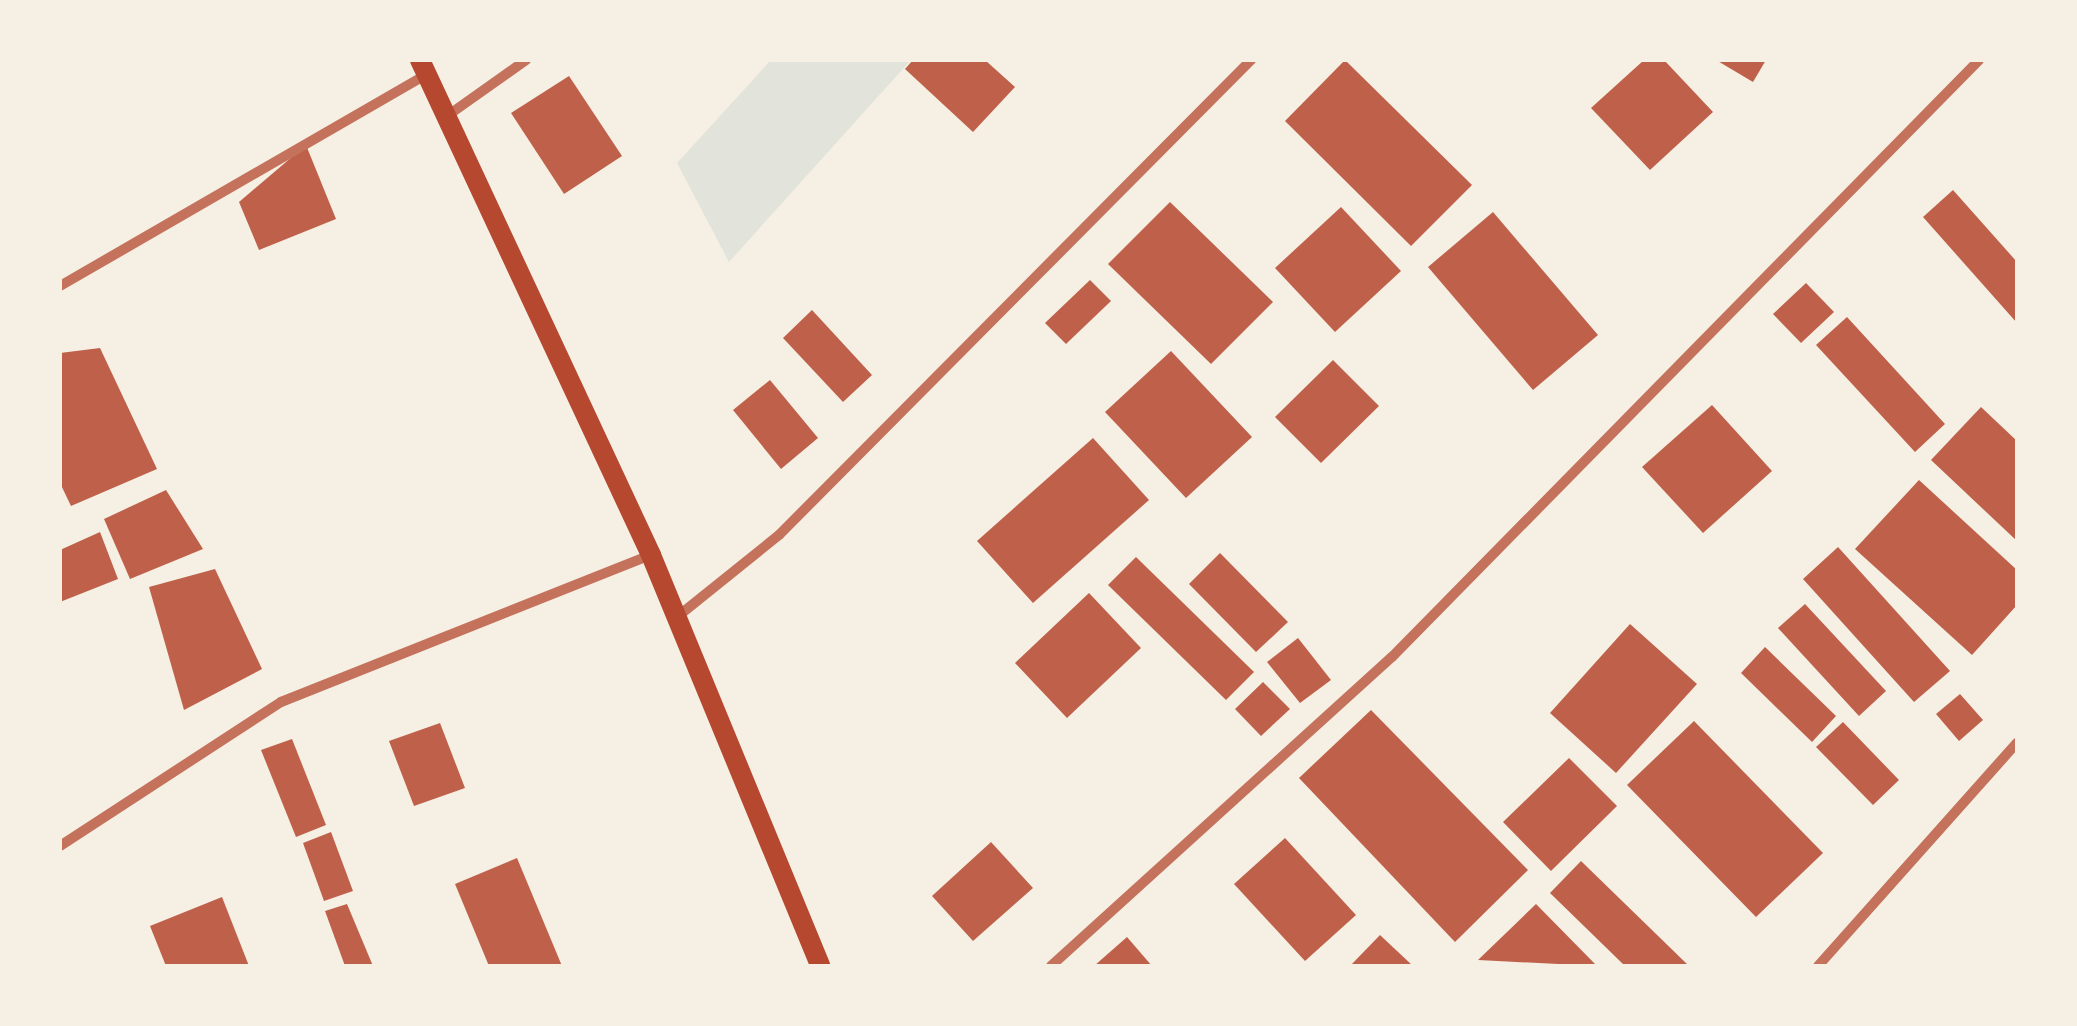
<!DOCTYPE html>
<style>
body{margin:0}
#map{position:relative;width:2077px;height:1026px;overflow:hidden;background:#f6efe4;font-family:Spectral,serif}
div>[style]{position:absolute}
.green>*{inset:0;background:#e2e4dc}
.building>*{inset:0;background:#bf614a}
.minor>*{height:10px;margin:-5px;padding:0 5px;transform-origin:5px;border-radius:5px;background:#c5725c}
.secondary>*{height:20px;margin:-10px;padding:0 10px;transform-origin:10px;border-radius:10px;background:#b5482f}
span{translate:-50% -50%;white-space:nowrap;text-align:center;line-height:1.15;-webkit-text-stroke:10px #f6efe4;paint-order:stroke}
.frame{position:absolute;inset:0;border:62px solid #f6efe4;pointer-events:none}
</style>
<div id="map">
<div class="green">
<i style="clip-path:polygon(771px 60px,911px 60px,729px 262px,677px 163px)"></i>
</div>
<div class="building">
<i style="clip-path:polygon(913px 60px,985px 60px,1015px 87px,973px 132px,905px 69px)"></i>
<i style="clip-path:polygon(1345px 60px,1472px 185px,1411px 246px,1285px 121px)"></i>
<i style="clip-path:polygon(1644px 60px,1664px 60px,1713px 112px,1650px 170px,1591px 108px)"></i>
<i style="clip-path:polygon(1716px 60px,1766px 60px,1753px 82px)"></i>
<i style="clip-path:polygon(569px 76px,622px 156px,564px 194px,511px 113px)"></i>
<i style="clip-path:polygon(306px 145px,336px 219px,259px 250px,239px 202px)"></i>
<i style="clip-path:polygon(1953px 190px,2017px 262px,2017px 323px,1923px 217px)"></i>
<i style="clip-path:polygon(1170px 202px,1273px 302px,1211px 364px,1108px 264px)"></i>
<i style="clip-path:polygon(1341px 207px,1401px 271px,1335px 332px,1275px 268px)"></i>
<i style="clip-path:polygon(1493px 212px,1598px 335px,1533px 390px,1428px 267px)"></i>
<i style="clip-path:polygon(1090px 280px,1111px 301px,1066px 344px,1045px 323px)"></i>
<i style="clip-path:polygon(1806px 283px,1834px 312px,1801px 343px,1773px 314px)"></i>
<i style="clip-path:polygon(812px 310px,872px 375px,843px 402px,783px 338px)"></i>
<i style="clip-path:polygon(1847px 317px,1945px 424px,1915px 452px,1816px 345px)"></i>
<i style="clip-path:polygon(100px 348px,157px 469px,71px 506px,60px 483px,60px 353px)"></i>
<i style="clip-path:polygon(1171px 351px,1252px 437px,1186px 498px,1105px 412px)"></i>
<i style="clip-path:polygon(1333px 360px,1379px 406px,1321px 463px,1275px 417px)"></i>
<i style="clip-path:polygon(770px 380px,818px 438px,781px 469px,733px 410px)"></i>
<i style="clip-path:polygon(1712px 405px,1772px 471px,1703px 533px,1642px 467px)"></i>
<i style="clip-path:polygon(1981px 407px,2017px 441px,2017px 541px,1931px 460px)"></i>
<i style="clip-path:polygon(1093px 438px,1149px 500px,1033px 603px,977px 541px)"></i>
<i style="clip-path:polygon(1919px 480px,2017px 570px,2017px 605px,1972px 655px,1855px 549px)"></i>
<i style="clip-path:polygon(166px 490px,203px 549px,130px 579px,104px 519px)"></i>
<i style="clip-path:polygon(100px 532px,118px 579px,60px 602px,60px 550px)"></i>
<i style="clip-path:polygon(1838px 547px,1950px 671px,1914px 702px,1803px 579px)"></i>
<i style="clip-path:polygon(1220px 553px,1288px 622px,1256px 652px,1189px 584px)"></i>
<i style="clip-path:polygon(1136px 557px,1254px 672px,1226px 700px,1108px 585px)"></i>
<i style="clip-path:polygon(215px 569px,262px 669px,184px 710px,149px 587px)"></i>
<i style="clip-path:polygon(1089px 593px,1141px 648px,1067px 718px,1015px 663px)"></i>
<i style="clip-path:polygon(1805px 604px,1886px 691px,1859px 716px,1778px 628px)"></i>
<i style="clip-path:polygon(1630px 624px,1697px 684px,1616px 773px,1550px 713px)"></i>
<i style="clip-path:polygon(1298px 638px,1331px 680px,1300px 703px,1267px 662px)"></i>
<i style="clip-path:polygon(1765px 647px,1836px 716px,1812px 742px,1741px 673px)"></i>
<i style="clip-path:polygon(1263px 682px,1290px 709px,1261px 736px,1235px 709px)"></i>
<i style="clip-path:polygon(1960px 694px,1983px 720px,1959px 741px,1936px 714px)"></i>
<i style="clip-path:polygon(1371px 710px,1528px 870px,1455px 942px,1299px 778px)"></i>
<i style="clip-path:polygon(1694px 721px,1823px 853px,1756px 917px,1627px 785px)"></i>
<i style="clip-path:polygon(1843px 722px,1899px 780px,1873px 805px,1816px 747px)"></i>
<i style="clip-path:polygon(440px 723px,465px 788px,414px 806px,389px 741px)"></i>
<i style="clip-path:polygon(292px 739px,326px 825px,296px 837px,261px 750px)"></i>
<i style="clip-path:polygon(1569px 758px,1617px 806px,1551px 871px,1503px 822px)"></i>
<i style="clip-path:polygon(331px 832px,353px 891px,324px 901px,303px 843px)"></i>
<i style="clip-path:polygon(1285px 838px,1356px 915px,1305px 961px,1234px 884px)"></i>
<i style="clip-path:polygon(991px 842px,1033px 888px,973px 941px,932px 896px)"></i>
<i style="clip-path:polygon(517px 858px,562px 966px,489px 966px,455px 884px)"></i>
<i style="clip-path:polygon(1581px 861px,1689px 966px,1625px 966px,1550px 893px)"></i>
<i style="clip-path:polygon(222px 897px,249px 966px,166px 966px,150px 926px)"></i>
<i style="clip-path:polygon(347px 904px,373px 966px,345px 966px,325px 911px)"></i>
<i style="clip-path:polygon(1536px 904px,1597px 966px,1478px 960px)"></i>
<i style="clip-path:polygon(1380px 935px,1413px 966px,1350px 966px)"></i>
<i style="clip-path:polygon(1127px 937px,1152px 966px,1094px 966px)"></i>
</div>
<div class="minor">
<i style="left:447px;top:116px;width:97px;rotate:-35.3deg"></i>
<i style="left:60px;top:286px;width:422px;rotate:-30deg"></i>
<i style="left:677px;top:617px;width:131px;rotate:-38.8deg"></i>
<i style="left:779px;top:535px;width:670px;rotate:-45.18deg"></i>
<i style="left:60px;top:846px;width:264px;rotate:-33.1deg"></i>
<i style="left:281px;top:702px;width:398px;rotate:-21.7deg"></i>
<i style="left:1051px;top:966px;width:460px;rotate:-42.2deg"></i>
<i style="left:1392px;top:657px;width:837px;rotate:-45.48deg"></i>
<i style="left:1818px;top:966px;width:299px;rotate:-48.3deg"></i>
</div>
<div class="secondary">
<i style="left:420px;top:60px;width:546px;rotate:64.98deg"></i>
<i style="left:651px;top:555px;width:444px;rotate:67.6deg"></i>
</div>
<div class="frame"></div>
</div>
